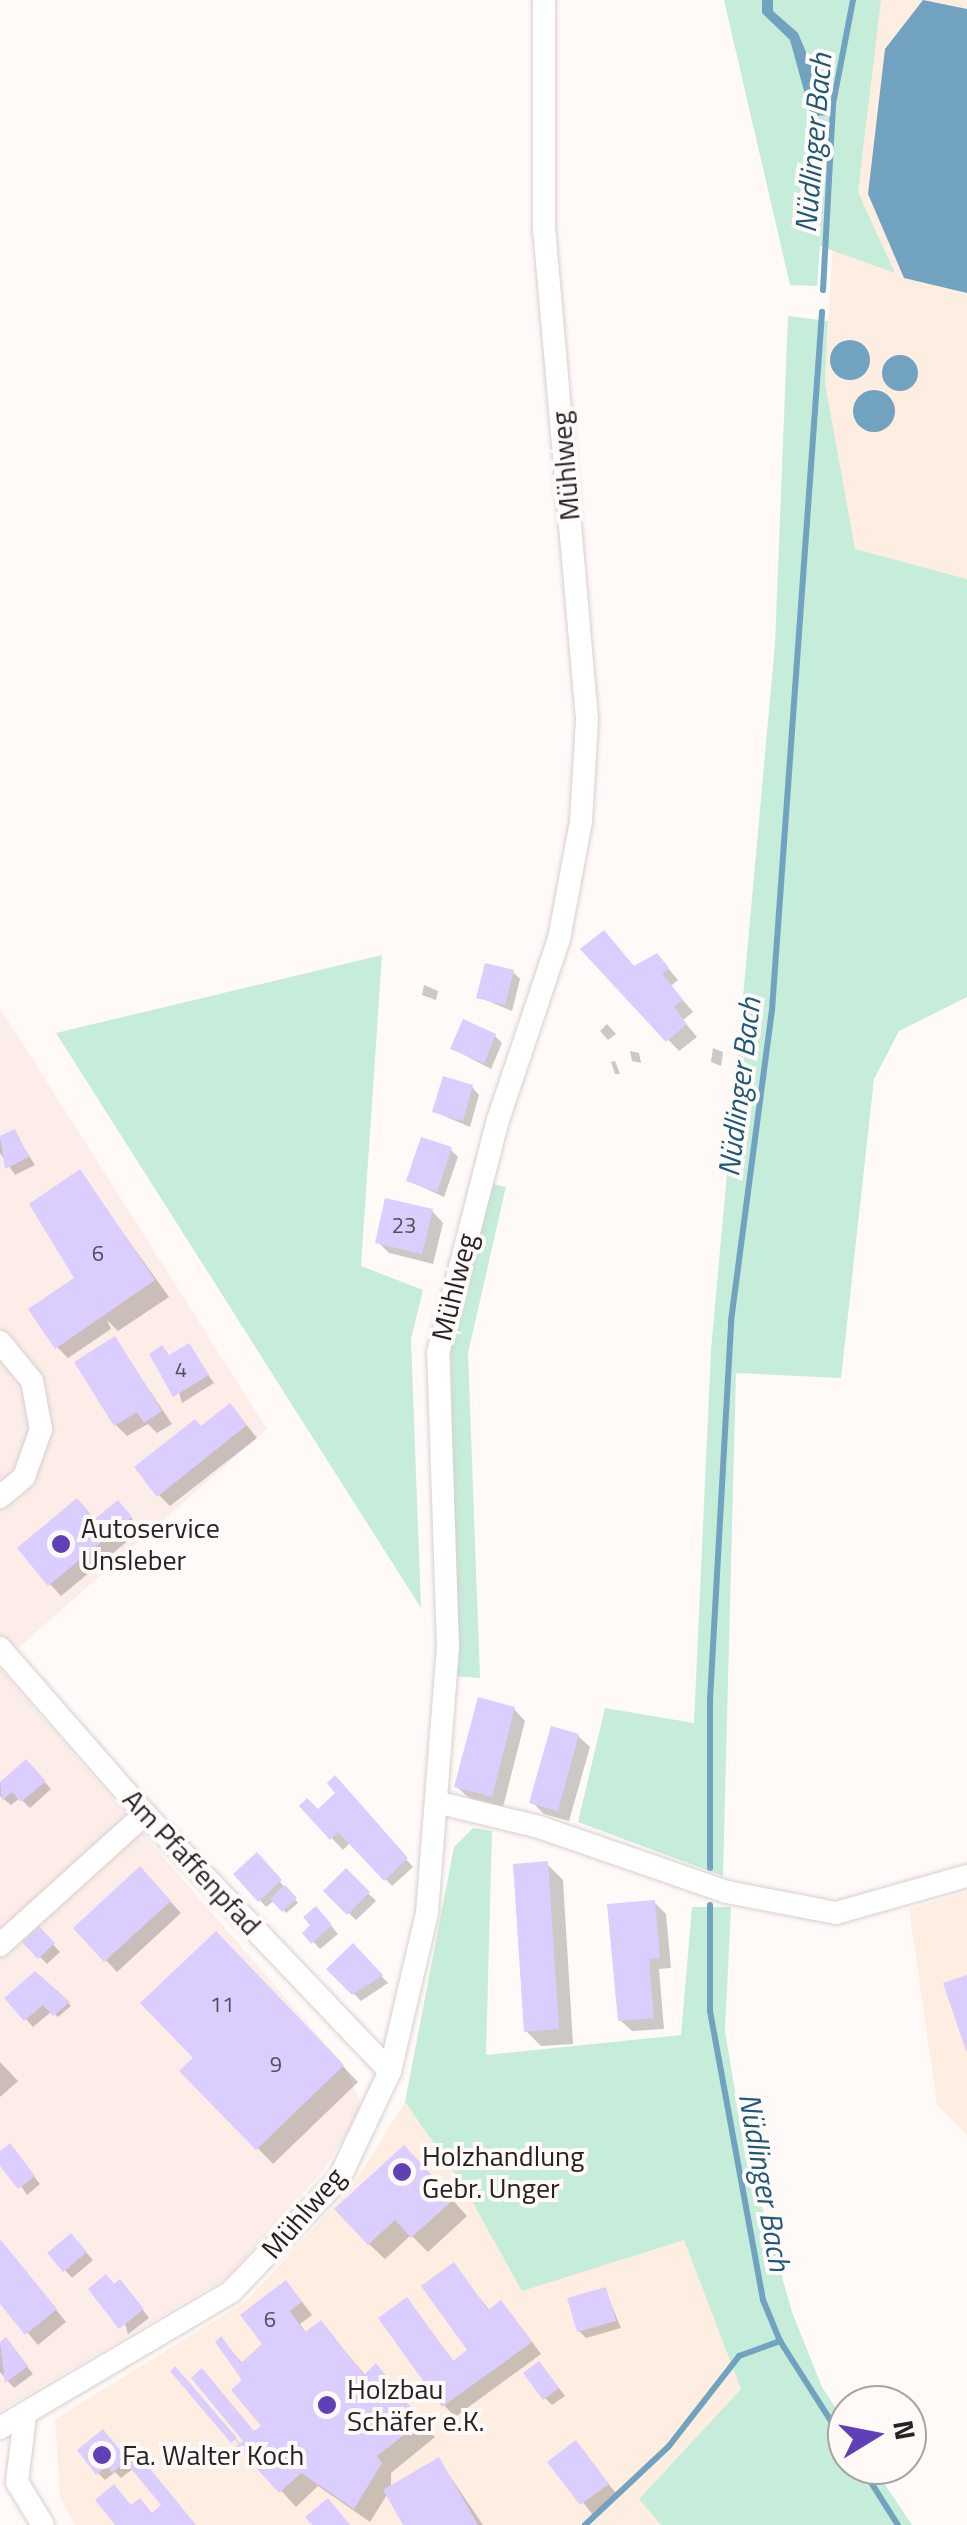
<!DOCTYPE html>
<meta charset="utf-8">
<style>
body{margin:0}
#map{position:relative;width:967px;height:2525px;overflow:hidden;background:#fffaf8;font-family:"Titillium Web",sans-serif}
div>[style]{position:absolute}
.commercial>*{inset:0;background:#fdede9}
.industrial>*{inset:0;background:#feeee2}
.green>*{inset:0;background:#c6ecda}
.water>*{inset:0;background:#71a3c0}
.round{border-radius:50%}
.shadow>*{inset:0;background:#0003}
.stream>*{height:6px;margin:-3px;padding:0 3px;transform-origin:3px;border-radius:3px;background:#71a3c0}
.building>*{inset:0;background:#dbcdfe}
.roads{filter:drop-shadow(0 0 2px #d7d0ce) drop-shadow(0 0 2px #d7d0ce)}
.street>*{height:22px;margin:-11px;padding:0 11px;transform-origin:11px;border-radius:11px;background:#fff}
.dots>*{width:28px;height:28px;translate:-50% -50%;box-sizing:border-box;border:5px solid #fffaf8;border-radius:50%}
span{translate:-50% -50%;white-space:nowrap;text-align:center;line-height:1.15;-webkit-text-stroke:8px #fffaf8;paint-order:stroke}
.number-label{font-size:22px;color:#534e59}
.number-label span{-webkit-text-stroke-width:0}
.street-label{font-size:28px;color:#262322}
.poi-label{font-size:28px;color:#262322}
.left{translate:0 -50%;text-align:left}
.water-label{font-size:30px;color:#1d5978;font-style:italic}
.north{position:absolute;left:827px;top:2385px;width:100px;height:100px;box-sizing:border-box;background:#fffaf8;border:2px solid #a8a4a2;border-radius:50%;rotate:80deg;font-size:28px;font-weight:700;line-height:40px;text-align:center;color:#262322}
.north::after{content:'';display:block;margin:auto;width:35px;height:45px;background:#603fb7;clip-path:polygon(50% 0,100% 100%,50% 72%,0 100%)}
</style>
<div id="map">
<div class="commercial">
<i style="clip-path:polygon(0 1008px,267px 1429px,0 1664px)"></i>
<i style="clip-path:polygon(0 1669px,344px 2065px,363px 2108px,323px 2171px,228px 2277px,0 2411px)"></i>
</div>
<div class="industrial">
<i style="clip-path:polygon(863px 0,967px 0,967px 579px,855px 549px,836px 455px,825px 383px,834px 225px)"></i>
<i style="clip-path:polygon(967px 1892px,967px 2135px,937px 2105px,909px 1909px)"></i>
<i style="clip-path:polygon(405px 2102px,463px 2185px,684px 2239px,741px 2389px,639px 2499px,661px 2525px,75px 2525px,60px 2498px,55px 2419px,245px 2302px,351px 2188px)"></i>
</div>
<div class="green">
<i style="clip-path:polygon(724px 0,881px 0,858px 192px,895px 273px,820px 246px,817px 286px,790px 285px)"></i>
<i style="clip-path:polygon(788px 316px,828px 321px,825px 383px,855px 549px,967px 579px,967px 997px,899px 1031px,874px 1079px,841px 1378px,736px 1373px,723px 1876px,578px 1822px,605px 1708px,694px 1723px,711px 1350px,775px 644px)"></i>
<i style="clip-path:polygon(382px 955px,361px 1266px,423px 1290px,411px 1339px,421px 1608px,56px 1033px)"></i>
<i style="clip-path:polygon(488px 1183px,506px 1187px,468px 1353px,480px 1678px,455px 1676px,451px 1345px)"></i>
<i style="clip-path:polygon(473px 1828px,492px 1831px,486px 2055px,681px 2035px,692px 1907px,731px 1907px,725px 2031px,743px 2139px,792px 2312px,822px 2387px,847px 2425px,847px 2465px,872px 2465px,912px 2525px,661px 2525px,639px 2499px,741px 2389px,684px 2240px,522px 2291px,463px 2185px,405px 2102px,454px 1847px)"></i>
</div>
<div class="water">
<i style="clip-path:polygon(762px 0,773px 0,773px 11px,798px 33px,832px 115px,811px 116px,790px 40px,762px 13px)"></i>
<i style="clip-path:polygon(923px 0,967px 9px,967px 293px,904px 278px,868px 194px,885px 49px)"></i>
<i class="round" style="left:830px;top:340px;width:40px;height:40px"></i>
<i class="round" style="left:882px;top:355px;width:36px;height:36px"></i>
<i class="round" style="left:853px;top:390px;width:42px;height:42px"></i>
</div>
<div class="shadow">
<i style="clip-path:polygon(583px 950px,635px 968px,668px 968px,678px 980px,671px 986px,693px 1012px,683px 1020px,697px 1037px,679px 1051px)"></i>
<i style="clip-path:polygon(513px 972px,520px 979px,512px 1011px,479px 997px)"></i>
<i style="clip-path:polygon(424px 985px,438px 991px,436px 1000px,422px 995px)"></i>
<i style="clip-path:polygon(607px 1024px,616px 1034px,608px 1040px,600px 1031px)"></i>
<i style="clip-path:polygon(495px 1036px,502px 1043px,491px 1069px,453px 1049px)"></i>
<i style="clip-path:polygon(713px 1048px,723px 1052px,721px 1066px,711px 1062px)"></i>
<i style="clip-path:polygon(630px 1051px,639px 1053px,641px 1063px,632px 1061px)"></i>
<i style="clip-path:polygon(615px 1061px,620px 1074px,615px 1074px,611px 1062px)"></i>
<i style="clip-path:polygon(472px 1087px,479px 1095px,470px 1127px,435px 1112px)"></i>
<i style="clip-path:polygon(14px 1132px,35px 1165px,15px 1175px,0 1153px,0 1139px)"></i>
<i style="clip-path:polygon(451px 1150px,458px 1157px,444px 1197px,409px 1181px)"></i>
<i style="clip-path:polygon(80px 1173px,169px 1297px,118px 1331px,107px 1320px,111px 1329px,68px 1358px,57px 1347px,74px 1281px)"></i>
<i style="clip-path:polygon(432px 1211px,443px 1223px,433px 1264px,389px 1253px,378px 1242px)"></i>
<i style="clip-path:polygon(115px 1339px,172px 1424px,157px 1433px,148px 1424px,127px 1436px,116px 1425px)"></i>
<i style="clip-path:polygon(188px 1346px,214px 1383px,182px 1403px,169px 1358px)"></i>
<i style="clip-path:polygon(241px 1418px,257px 1438px,170px 1506px,159px 1495px,202px 1428px)"></i>
<i style="clip-path:polygon(129px 1515px,141px 1530px,61px 1596px,50px 1584px,96px 1522px)"></i>
<i style="clip-path:polygon(514px 1709px,525px 1721px,503px 1807px,469px 1798px,457px 1787px)"></i>
<i style="clip-path:polygon(578px 1736px,590px 1747px,569px 1821px,544px 1814px,532px 1802px)"></i>
<i style="clip-path:polygon(26px 1762px,51px 1789px,30px 1808px,20px 1798px,11px 1805px,0 1796px,0 1782px,8px 1792px)"></i>
<i style="clip-path:polygon(335px 1779px,413px 1867px,392px 1886px,351px 1842px,343px 1850px,302px 1806px,318px 1812px,339px 1793px)"></i>
<i style="clip-path:polygon(257px 1855px,298px 1903px,286px 1913px,275px 1900px,266px 1907px,236px 1874px)"></i>
<i style="clip-path:polygon(547px 1864px,563px 1880px,573px 2044px,541px 2046px,526px 2031px)"></i>
<i style="clip-path:polygon(346px 1871px,376px 1901px,356px 1920px,326px 1891px)"></i>
<i style="clip-path:polygon(151px 1881px,181px 1913px,117px 1972px,76px 1928px)"></i>
<i style="clip-path:polygon(654px 1902px,666px 1914px,671px 1968px,659px 1969px,664px 2029px,632px 2031px,620px 2020px)"></i>
<i style="clip-path:polygon(323px 1916px,338px 1934px,320px 1949px,305px 1933px)"></i>
<i style="clip-path:polygon(39px 1929px,60px 1952px,47px 1964px,25px 1942px)"></i>
<i style="clip-path:polygon(216px 1934px,358px 2082px,273px 2164px,183px 2071px,196px 2058px)"></i>
<i style="clip-path:polygon(353px 1947px,388px 1983px,361px 2001px,330px 1969px)"></i>
<i style="clip-path:polygon(57px 1990px,71px 2006px,58px 2017px,52px 2011px,33px 2027px,7px 1998px)"></i>
<i style="clip-path:polygon(0 2062px,18px 2081px,0 2097px)"></i>
<i style="clip-path:polygon(0 2154px,17px 2154px,40px 2184px,27px 2195px)"></i>
<i style="clip-path:polygon(419px 2163px,467px 2216px,428px 2252px,411px 2235px,385px 2259px,369px 2244px)"></i>
<i style="clip-path:polygon(0 2240px,66px 2322px,38px 2345px,0 2300px)"></i>
<i style="clip-path:polygon(78px 2243px,93px 2260px,72px 2278px,50px 2253px)"></i>
<i style="clip-path:polygon(454px 2266px,490px 2311px,501px 2303px,512px 2315px,541px 2354px,455px 2417px,444px 2405px,407px 2300px,455px 2363px,471px 2351px)"></i>
<i style="clip-path:polygon(114px 2286px,127px 2289px,149px 2318px,128px 2334px)"></i>
<i style="clip-path:polygon(605px 2290px,621px 2328px,586px 2338px,579px 2331px)"></i>
<i style="clip-path:polygon(297px 2295px,312px 2315px,300px 2324px,307px 2334px,321px 2323px,366px 2376px,376px 2367px,435px 2437px,391px 2473px,391px 2488px,439px 2460px,483px 2525px,406px 2525px,388px 2493px,370px 2522px,318px 2486px,296px 2507px,173px 2371px,241px 2445px,264px 2426px,221px 2339px,243px 2364px,266px 2345px)"></i>
<i style="clip-path:polygon(6px 2340px,33px 2374px,14px 2388px,0 2372px,0 2345px)"></i>
<i style="clip-path:polygon(546px 2371px,565px 2396px,552px 2405px,545px 2398px)"></i>
<i style="clip-path:polygon(110px 2439px,130px 2464px,195px 2525px,118px 2525px,132px 2507px,153px 2515px,165px 2506px,134px 2468px,121px 2478px,115px 2472px,105px 2480px,98px 2473px)"></i>
<i style="clip-path:polygon(576px 2443px,618px 2496px,593px 2515px,551px 2462px)"></i>
</div>
<div class="stream">
<i style="left:823px;top:290px;width:186px;rotate:-86.9deg"></i>
<i style="left:833px;top:104px;width:106px;rotate:-79.1deg"></i>
<i style="left:710px;top:1868px;width:168px;rotate:-90deg"></i>
<i style="left:710px;top:1700px;width:380px;rotate:-86.8deg"></i>
<i style="left:731px;top:1321px;width:314px;rotate:-82.5deg"></i>
<i style="left:772px;top:1010px;width:700px;rotate:-85.9deg"></i>
<i style="left:710px;top:1905px;width:106px;rotate:90deg"></i>
<i style="left:710px;top:2011px;width:294px;rotate:79.6deg"></i>
<i style="left:763px;top:2300px;width:44px;rotate:67.5deg"></i>
<i style="left:780px;top:2341px;width:125px;rotate:57.5deg"></i>
<i style="left:860px;top:2465px;width:71px;rotate:57.7deg"></i>
<i style="left:585px;top:2525px;width:115px;rotate:-43.2deg"></i>
<i style="left:669px;top:2446px;width:114px;rotate:-52.1deg"></i>
<i style="left:739px;top:2356px;width:44px;rotate:-20.1deg"></i>
</div>
<div class="building">
<i style="clip-path:polygon(604px 930px,634px 966px,657px 953px,669px 968px,662px 973px,683px 1000px,674px 1007px,687px 1024px,666px 1042px,580px 949px)"></i>
<i style="clip-path:polygon(485px 963px,514px 970px,505px 1005px,476px 998px)"></i>
<i style="clip-path:polygon(463px 1019px,496px 1034px,484px 1063px,450px 1049px)"></i>
<i style="clip-path:polygon(443px 1076px,473px 1085px,463px 1121px,432px 1112px)"></i>
<i style="clip-path:polygon(15px 1129px,29px 1157px,5px 1169px,0 1136px)"></i>
<i style="clip-path:polygon(421px 1137px,452px 1147px,437px 1192px,406px 1181px)"></i>
<i style="clip-path:polygon(80px 1169px,155px 1280px,55px 1349px,28px 1309px,74px 1278px,29px 1204px)"></i>
<i style="clip-path:polygon(385px 1198px,433px 1209px,422px 1254px,375px 1243px)"></i>
<i style="clip-path:polygon(115px 1336px,162px 1411px,144px 1423px,137px 1412px,114px 1426px,74px 1362px)"></i>
<i style="clip-path:polygon(189px 1343px,209px 1375px,173px 1397px,149px 1354px,162px 1345px,169px 1355px)"></i>
<i style="clip-path:polygon(230px 1403px,247px 1425px,157px 1497px,134px 1467px,195px 1419px,201px 1426px)"></i>
<i style="clip-path:polygon(77px 1498px,95px 1519px,118px 1500px,132px 1517px,48px 1586px,17px 1548px)"></i>
<i style="clip-path:polygon(478px 1697px,515px 1707px,492px 1797px,454px 1787px)"></i>
<i style="clip-path:polygon(551px 1726px,579px 1734px,558px 1811px,529px 1803px)"></i>
<i style="clip-path:polygon(26px 1759px,46px 1781px,21px 1802px,12px 1792px,2px 1800px,0 1782px)"></i>
<i style="clip-path:polygon(335px 1775px,408px 1858px,384px 1881px,338px 1832px,330px 1840px,299px 1806px,307px 1798px,318px 1809px,335px 1793px,327px 1783px)"></i>
<i style="clip-path:polygon(257px 1852px,282px 1880px,258px 1902px,233px 1874px)"></i>
<i style="clip-path:polygon(548px 1861px,559px 2029px,524px 2032px,513px 1864px)"></i>
<i style="clip-path:polygon(140px 1866px,171px 1901px,104px 1962px,73px 1928px)"></i>
<i style="clip-path:polygon(346px 1868px,370px 1892px,347px 1915px,323px 1891px)"></i>
<i style="clip-path:polygon(285px 1885px,297px 1898px,282px 1912px,270px 1899px)"></i>
<i style="clip-path:polygon(655px 1900px,660px 1958px,649px 1959px,654px 2018px,618px 2021px,607px 1904px)"></i>
<i style="clip-path:polygon(316px 1906px,332px 1925px,311px 1944px,302px 1933px,310px 1925px,303px 1917px)"></i>
<i style="clip-path:polygon(39px 1926px,55px 1943px,38px 1959px,22px 1942px)"></i>
<i style="clip-path:polygon(216px 1931px,344px 2065px,256px 2150px,179px 2071px,193px 2058px,140px 2003px)"></i>
<i style="clip-path:polygon(353px 1943px,383px 1975px,352px 1995px,326px 1969px)"></i>
<i style="clip-path:polygon(35px 1971px,70px 2002px,53px 2016px,43px 2005px,24px 2021px,4px 1998px)"></i>
<i style="clip-path:polygon(967px 1975px,967px 2051px,966px 2051px,943px 1983px)"></i>
<i style="clip-path:polygon(10px 2143px,35px 2176px,18px 2189px,0 2166px,0 2151px)"></i>
<i style="clip-path:polygon(404px 2145px,454px 2199px,411px 2238px,395px 2220px,368px 2245px,334px 2209px)"></i>
<i style="clip-path:polygon(71px 2233px,87px 2252px,63px 2272px,47px 2253px)"></i>
<i style="clip-path:polygon(0 2239px,57px 2309px,25px 2335px,0 2304px)"></i>
<i style="clip-path:polygon(454px 2262px,488px 2310px,501px 2300px,532px 2342px,442px 2407px,378px 2318px,407px 2297px,453px 2361px,467px 2350px,421px 2286px)"></i>
<i style="clip-path:polygon(106px 2274px,114px 2284px,120px 2279px,144px 2309px,119px 2329px,88px 2289px)"></i>
<i style="clip-path:polygon(286px 2280px,302px 2302px,290px 2311px,305px 2332px,321px 2320px,364px 2375px,376px 2363px,422px 2421px,377px 2456px,382px 2463px,354px 2509px,301px 2473px,279px 2493px,236px 2446px,243px 2441px,191px 2378px,202px 2368px,254px 2431px,261px 2426px,231px 2390px,242px 2380px,215px 2342px,221px 2336px,241px 2363px,262px 2344px,240px 2315px)"></i>
<i style="clip-path:polygon(606px 2287px,616px 2321px,577px 2332px,567px 2298px)"></i>
<i style="clip-path:polygon(6px 2337px,28px 2366px,5px 2383px,0 2342px)"></i>
<i style="clip-path:polygon(539px 2361px,559px 2388px,543px 2400px,523px 2373px)"></i>
<i style="clip-path:polygon(175px 2366px,237px 2438px,231px 2443px,170px 2371px)"></i>
<i style="clip-path:polygon(103px 2429px,128px 2460px,112px 2473px,107px 2466px,96px 2475px,77px 2450px)"></i>
<i style="clip-path:polygon(576px 2440px,609px 2484px,580px 2505px,547px 2462px)"></i>
<i style="clip-path:polygon(138px 2454px,196px 2525px,115px 2525px,95px 2500px,114px 2484px,131px 2505px,140px 2498px,152px 2513px,161px 2505px,127px 2464px)"></i>
<i style="clip-path:polygon(439px 2457px,478px 2525px,403px 2525px,383px 2490px)"></i>
<i style="clip-path:polygon(328px 2498px,350px 2525px,312px 2525px,305px 2517px)"></i>
</div>
<div class="roads">
<div class="street">
<i style="left:0;top:1342px;width:50px;rotate:50.6deg"></i>
<i style="left:32px;top:1381px;width:49px;rotate:79.4deg"></i>
<i style="left:41px;top:1429px;width:51px;rotate:109.5deg"></i>
<i style="left:24px;top:1477px;width:31px;rotate:140deg"></i>
<i style="left:0;top:1648px;width:220px;rotate:48.9deg"></i>
<i style="left:145px;top:1814px;width:355px;rotate:46.4deg"></i>
<i style="left:440px;top:1803px;width:102px;rotate:13.6deg"></i>
<i style="left:539px;top:1827px;width:199px;rotate:19.1deg"></i>
<i style="left:727px;top:1892px;width:111px;rotate:10.9deg"></i>
<i style="left:836px;top:1913px;width:136px;rotate:-15.8deg"></i>
<i style="left:0;top:1945px;width:195px;rotate:-42.1deg"></i>
<i style="left:25px;top:2416px;width:66px;rotate:96.9deg"></i>
<i style="left:17px;top:2482px;width:50px;rotate:58.8deg"></i>
<i style="left:0;top:2428px;width:268px;rotate:-30.5deg"></i>
<i style="left:231px;top:2292px;width:156px;rotate:-46.3deg"></i>
<i style="left:339px;top:2179px;width:119px;rotate:-64.7deg"></i>
<i style="left:390px;top:2071px;width:162px;rotate:-76.8deg"></i>
<i style="left:427px;top:1913px;width:266px;rotate:-85.5deg"></i>
<i style="left:448px;top:1648px;width:295px;rotate:-91.9deg"></i>
<i style="left:438px;top:1353px;width:241px;rotate:-75.6deg"></i>
<i style="left:498px;top:1120px;width:191px;rotate:-71.4deg"></i>
<i style="left:559px;top:939px;width:120px;rotate:-79.4deg"></i>
<i style="left:581px;top:821px;width:102px;rotate:-86.6deg"></i>
<i style="left:587px;top:719px;width:491px;rotate:-95deg"></i>
<i style="left:544px;top:230px;width:230px;rotate:-90deg"></i>
</div>
</div>
<div class="dots">
<i style="left:61px;top:1544px;background:#603fb7"></i>
<i style="left:402px;top:2172px;background:#603fb7"></i>
<i style="left:327px;top:2405px;background:#603fb7"></i>
<i style="left:102px;top:2455px;background:#603fb7"></i>
</div>
<div class="number-label">
<span style="left:404px;top:1226px">23</span>
<span style="left:98px;top:1254px">6</span>
<span style="left:181px;top:1370px">4</span>
<span style="left:222px;top:2005px">11</span>
<span style="left:276px;top:2065px">9</span>
<span style="left:270px;top:2320px">6</span>
</div>
<div class="street-label">
<span style="left:565px;top:466px;rotate:-95deg">Mühlweg</span>
<span style="left:454px;top:1287px;rotate:-76deg">Mühlweg</span>
<span style="left:192px;top:1862px;rotate:47deg">Am Pfaffenpfad</span>
<span style="left:303px;top:2213px;rotate:-49deg">Mühlweg</span>
</div>
<div class="poi-label">
<span class="left" style="left:81px;top:1544px">Autoservice<br>Unsleber</span>
<span class="left" style="left:422px;top:2172px">Holzhandlung<br>Gebr. Unger</span>
<span class="left" style="left:347px;top:2405px">Holzbau<br>Schäfer e.K.</span>
<span class="left" style="left:122px;top:2455px">Fa. Walter Koch</span>
</div>
<div class="water-label">
<span style="left:813px;top:143px;rotate:-85deg">Nüdlinger Bach</span>
<span style="left:739px;top:1087px;rotate:-83deg">Nüdlinger Bach</span>
<span style="left:765px;top:2182px;rotate:80deg">Nüdlinger Bach</span>
</div>
<div class="north">N</div>
</div>
